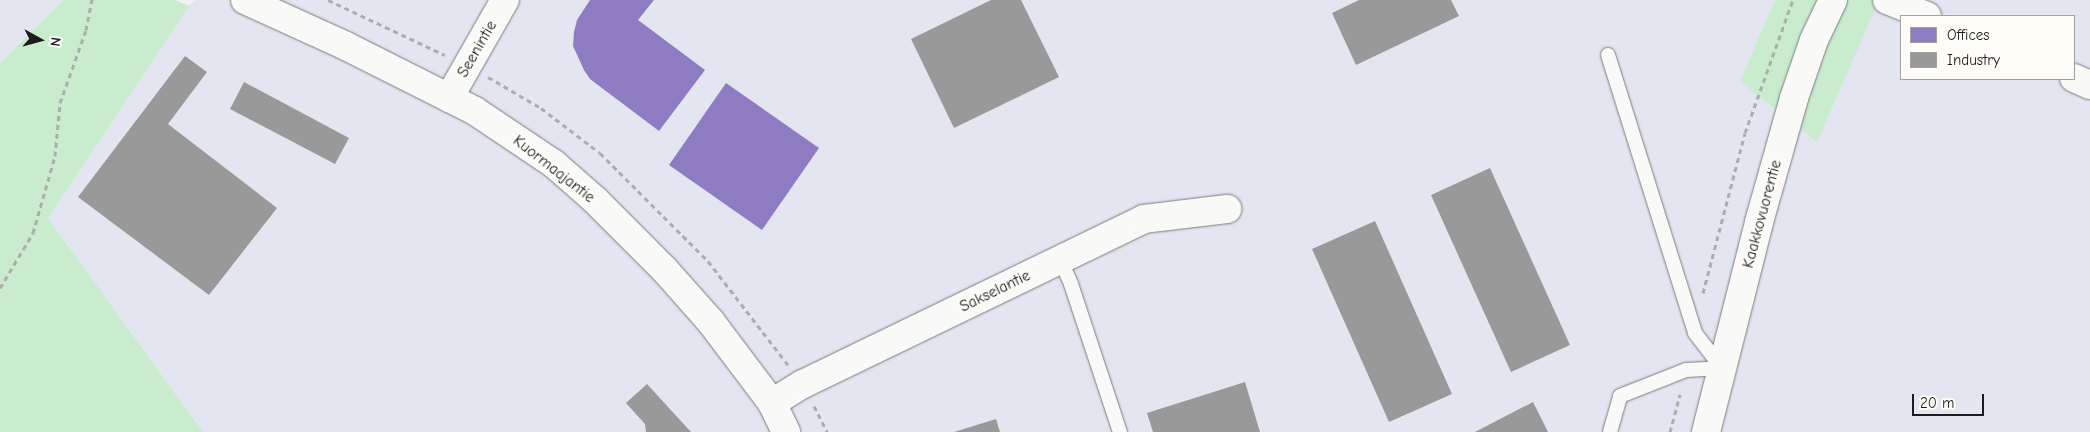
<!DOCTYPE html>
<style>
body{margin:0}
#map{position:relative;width:2090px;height:432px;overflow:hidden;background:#f0f1f5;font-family:"Comic Neue",sans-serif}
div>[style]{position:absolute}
.built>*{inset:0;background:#e3e5f1}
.green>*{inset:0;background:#caecce}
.offices>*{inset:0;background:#8e7cc3}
.industry>*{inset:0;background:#999}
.path>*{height:3px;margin-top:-1.5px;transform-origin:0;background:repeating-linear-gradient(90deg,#aeadad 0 5px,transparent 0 9px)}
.roads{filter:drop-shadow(0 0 1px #7b7c7e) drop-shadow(0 0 1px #7b7c7e)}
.service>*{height:14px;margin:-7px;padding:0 7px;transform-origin:7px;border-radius:7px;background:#f9faf8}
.minor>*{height:28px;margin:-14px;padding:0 14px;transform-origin:14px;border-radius:14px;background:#f9faf8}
.tertiary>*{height:28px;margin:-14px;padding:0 14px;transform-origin:14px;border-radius:14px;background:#f9faf8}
span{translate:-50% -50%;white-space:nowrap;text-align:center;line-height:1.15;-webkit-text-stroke:5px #fdfcf7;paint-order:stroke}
.street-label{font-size:16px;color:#1c1c1c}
.legend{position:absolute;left:1900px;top:15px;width:175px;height:65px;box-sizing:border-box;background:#fdfcf7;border:1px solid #a3a29f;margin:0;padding:6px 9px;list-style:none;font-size:15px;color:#1c1c1c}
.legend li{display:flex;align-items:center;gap:10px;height:25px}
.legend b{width:25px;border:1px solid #a3a29f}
.north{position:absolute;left:15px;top:15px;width:50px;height:50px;-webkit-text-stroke:4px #fdfcf7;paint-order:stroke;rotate:97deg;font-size:14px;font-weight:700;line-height:20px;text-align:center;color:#1c1c1c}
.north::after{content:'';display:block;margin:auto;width:18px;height:22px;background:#1c1c1c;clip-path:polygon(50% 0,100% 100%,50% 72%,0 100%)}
.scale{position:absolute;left:1912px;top:394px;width:72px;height:22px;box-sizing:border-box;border:2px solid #1c1c1c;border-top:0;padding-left:6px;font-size:15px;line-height:18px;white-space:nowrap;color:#1c1c1c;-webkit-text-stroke:4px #fdfcf7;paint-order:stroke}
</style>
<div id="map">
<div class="built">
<i style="clip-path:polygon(0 0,63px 0,0 63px)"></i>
<i style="clip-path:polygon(evenodd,196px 0,1775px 0,1740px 81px,1879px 0,2090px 0,2090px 432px,203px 432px,48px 218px,188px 6px,196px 0,1901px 16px,2074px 16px,2074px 79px,1901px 79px,1901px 16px)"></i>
</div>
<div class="green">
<i style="clip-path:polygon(63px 0,175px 0,189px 6px,48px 218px,203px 432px,0 432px,0 63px)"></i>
<i style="clip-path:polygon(1775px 0,1879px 0,1817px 142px,1740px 81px)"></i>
</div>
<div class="offices">
<i style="clip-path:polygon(590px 0,654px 0,638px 20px,705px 70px,659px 131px,590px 79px,584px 70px,573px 46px,574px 32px,577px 20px)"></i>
<i style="clip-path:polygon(726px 83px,819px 148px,762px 230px,669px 165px)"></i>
</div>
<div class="industry">
<i style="clip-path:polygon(991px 0,1021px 0,1059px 77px,954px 128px,911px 39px)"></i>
<i style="clip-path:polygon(1359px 0,1451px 0,1459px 16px,1356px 65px,1332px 13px)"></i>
<i style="clip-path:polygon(185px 56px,207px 72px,168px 124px,277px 208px,209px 295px,78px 197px)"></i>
<i style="clip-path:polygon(244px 82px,349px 138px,335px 164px,230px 109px)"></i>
<i style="clip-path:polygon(1490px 168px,1570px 345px,1511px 372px,1431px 195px)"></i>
<i style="clip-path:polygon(1375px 221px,1452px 394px,1389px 422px,1312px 249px)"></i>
<i style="clip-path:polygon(1245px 382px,1260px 432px,1153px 432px,1147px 413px)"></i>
<i style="clip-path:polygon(647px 384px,691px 432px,646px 432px,645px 424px,626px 403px)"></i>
<i style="clip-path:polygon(1533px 402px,1548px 432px,1475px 432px)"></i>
<i style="clip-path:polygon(996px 419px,1000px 432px,954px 432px)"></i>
</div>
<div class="path">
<i style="left:328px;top:0;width:129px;rotate:25.2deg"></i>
<i style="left:488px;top:77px;width:61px;rotate:30.3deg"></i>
<i style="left:541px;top:108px;width:74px;rotate:37.3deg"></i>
<i style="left:600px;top:153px;width:153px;rotate:45deg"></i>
<i style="left:708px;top:261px;width:131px;rotate:52.4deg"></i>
<i style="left:0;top:288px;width:64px;rotate:-59deg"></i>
<i style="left:33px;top:233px;width:80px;rotate:-74.1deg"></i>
<i style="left:55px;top:156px;width:53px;rotate:-84.6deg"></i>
<i style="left:60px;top:103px;width:77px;rotate:-70.4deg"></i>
<i style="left:86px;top:30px;width:31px;rotate:-79deg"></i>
<i style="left:1703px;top:293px;width:165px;rotate:-75.3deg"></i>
<i style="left:1745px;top:133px;width:141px;rotate:-70.2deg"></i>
<i style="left:814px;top:406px;width:29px;rotate:63deg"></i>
<i style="left:1670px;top:432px;width:39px;rotate:-75deg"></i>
</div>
<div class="roads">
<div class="service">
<i style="left:1608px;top:55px;width:291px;rotate:72.6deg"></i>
<i style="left:1695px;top:333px;width:44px;rotate:52.4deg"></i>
<i style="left:1060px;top:259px;width:27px;rotate:66deg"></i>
<i style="left:1071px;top:284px;width:156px;rotate:71.7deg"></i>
<i style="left:1610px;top:432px;width:37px;rotate:-74deg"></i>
<i style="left:1620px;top:396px;width:71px;rotate:-21.5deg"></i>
<i style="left:1686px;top:370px;width:36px;rotate:-3deg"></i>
</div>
<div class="minor">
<i style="left:1887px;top:0;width:43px;rotate:21.8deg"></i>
<i style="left:2074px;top:78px;width:17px;rotate:24deg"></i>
<i style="left:449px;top:98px;width:113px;rotate:-60.3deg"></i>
<i style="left:772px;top:403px;width:36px;rotate:-32deg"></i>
<i style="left:803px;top:384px;width:379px;rotate:-25.8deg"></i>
<i style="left:1144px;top:219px;width:84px;rotate:-6.9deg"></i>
<i style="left:1706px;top:432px;width:217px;rotate:-75.8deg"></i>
<i style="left:1759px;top:222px;width:129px;rotate:-74.2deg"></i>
<i style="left:1794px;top:98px;width:61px;rotate:-71deg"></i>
<i style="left:1814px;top:40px;width:44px;rotate:-64.6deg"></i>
</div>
<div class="tertiary">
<i style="left:245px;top:0;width:111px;rotate:24.5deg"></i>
<i style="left:346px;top:46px;width:144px;rotate:26.7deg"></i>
<i style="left:475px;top:111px;width:95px;rotate:33.9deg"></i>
<i style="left:554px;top:164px;width:55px;rotate:41.3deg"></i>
<i style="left:595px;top:200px;width:98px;rotate:45deg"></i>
<i style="left:664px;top:269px;width:71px;rotate:48.4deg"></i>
<i style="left:711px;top:322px;width:101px;rotate:53deg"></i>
<i style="left:772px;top:403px;width:32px;rotate:64deg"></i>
</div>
</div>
<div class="street-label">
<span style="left:477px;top:49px;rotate:-60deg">Seenintie</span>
<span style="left:554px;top:169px;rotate:38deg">Kuormaajantie</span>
<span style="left:1762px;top:214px;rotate:-75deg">Kaakkovuorentie</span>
<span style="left:995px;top:291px;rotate:-26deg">Sakselantie</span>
</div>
<ul class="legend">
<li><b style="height:14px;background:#8e7cc3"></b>Offices</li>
<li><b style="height:14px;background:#999"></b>Industry</li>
</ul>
<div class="north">N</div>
<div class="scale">20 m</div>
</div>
